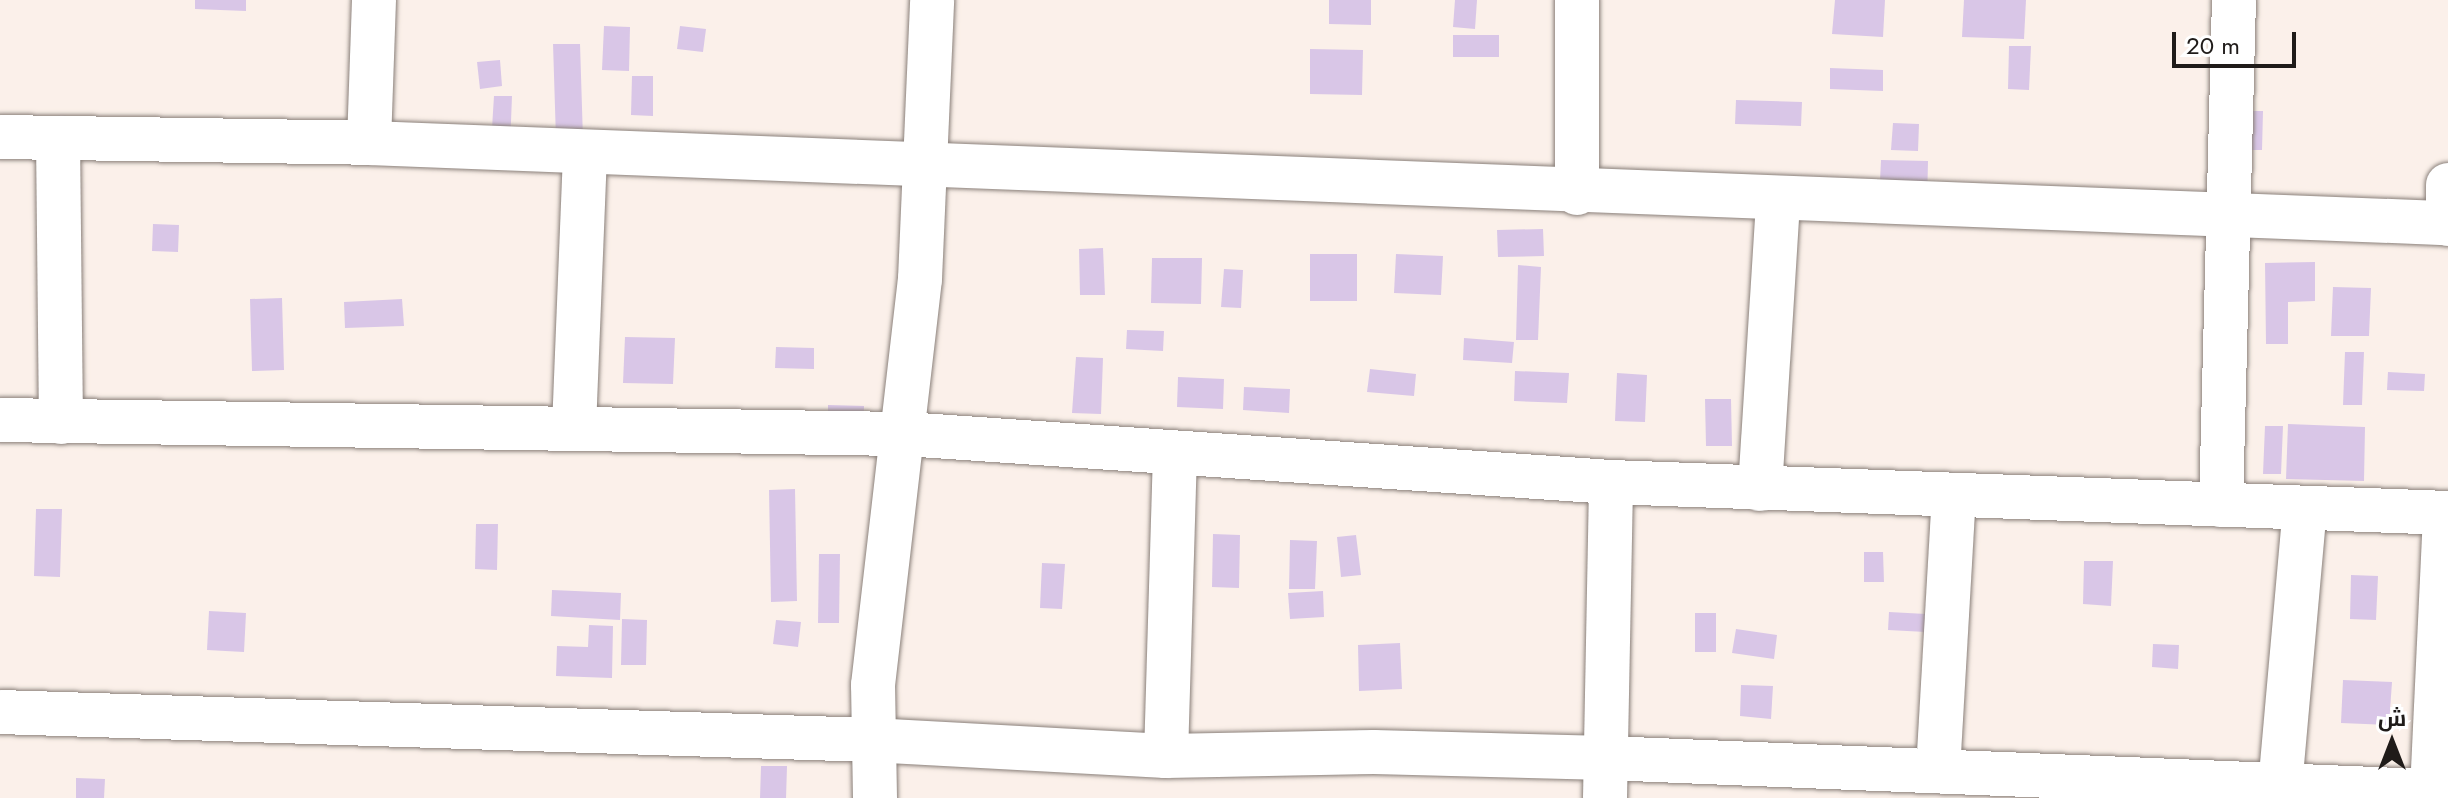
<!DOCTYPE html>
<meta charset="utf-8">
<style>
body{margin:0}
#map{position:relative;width:2448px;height:798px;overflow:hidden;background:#fbf0ea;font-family:Jost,Cairo,sans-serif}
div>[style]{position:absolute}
.building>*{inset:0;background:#d9c6e7}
.roads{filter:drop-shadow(0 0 2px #8a807a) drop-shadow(0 0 2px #8a807a)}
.minor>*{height:44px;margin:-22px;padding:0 22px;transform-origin:22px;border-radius:22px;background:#fff}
span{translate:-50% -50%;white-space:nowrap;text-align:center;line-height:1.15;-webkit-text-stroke:6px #fff;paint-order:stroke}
.north{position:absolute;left:2352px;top:702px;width:80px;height:80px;-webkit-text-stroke:6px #fff;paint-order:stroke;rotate:0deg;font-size:22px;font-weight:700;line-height:32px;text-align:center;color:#1f1b19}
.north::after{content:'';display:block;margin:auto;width:28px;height:36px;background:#1f1b19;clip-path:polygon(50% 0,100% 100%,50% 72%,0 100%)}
.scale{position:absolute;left:2172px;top:32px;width:124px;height:36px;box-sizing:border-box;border:4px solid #1f1b19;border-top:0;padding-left:10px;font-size:24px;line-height:28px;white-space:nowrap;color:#1f1b19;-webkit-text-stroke:6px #fff;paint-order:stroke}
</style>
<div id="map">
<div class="building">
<i style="clip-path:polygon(195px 0,246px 0,246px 11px,195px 9px)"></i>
<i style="clip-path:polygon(1329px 0,1371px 0,1371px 25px,1329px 24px)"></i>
<i style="clip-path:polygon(1455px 0,1477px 0,1475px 29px,1453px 27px)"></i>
<i style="clip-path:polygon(1835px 0,1885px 0,1883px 37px,1832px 34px)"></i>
<i style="clip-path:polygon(1964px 0,2026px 0,2024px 39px,1962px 37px)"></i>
<i style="clip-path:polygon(604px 26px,630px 27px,629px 71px,602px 70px)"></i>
<i style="clip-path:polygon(680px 26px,706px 29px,703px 52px,677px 49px)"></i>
<i style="clip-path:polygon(1453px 35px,1499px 35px,1499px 57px,1453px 57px)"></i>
<i style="clip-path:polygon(553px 44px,580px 44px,583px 139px,556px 140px)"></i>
<i style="clip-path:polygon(2009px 46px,2031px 46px,2029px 90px,2008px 89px)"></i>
<i style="clip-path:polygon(1310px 49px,1363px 50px,1362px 95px,1310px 94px)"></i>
<i style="clip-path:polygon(500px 60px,502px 86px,480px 89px,477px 62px)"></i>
<i style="clip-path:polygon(1830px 68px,1883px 70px,1883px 91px,1830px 89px)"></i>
<i style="clip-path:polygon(632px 76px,653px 76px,653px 116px,631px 115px)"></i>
<i style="clip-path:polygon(494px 96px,512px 96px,510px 147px,491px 145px)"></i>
<i style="clip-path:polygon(1736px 100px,1802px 102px,1801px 126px,1735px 124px)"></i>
<i style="clip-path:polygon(2238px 111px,2263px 111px,2262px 150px,2236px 150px)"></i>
<i style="clip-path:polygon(1893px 123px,1919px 124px,1918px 151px,1891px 150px)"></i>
<i style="clip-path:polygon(1881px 160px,1928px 161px,1927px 204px,1879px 203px)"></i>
<i style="clip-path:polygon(153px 224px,179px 225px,178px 252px,152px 251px)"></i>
<i style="clip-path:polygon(1543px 229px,1544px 256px,1498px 257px,1497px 230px)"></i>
<i style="clip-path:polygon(1103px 248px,1105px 295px,1080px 295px,1079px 249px)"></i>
<i style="clip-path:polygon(1310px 254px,1357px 254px,1357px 301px,1310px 301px)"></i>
<i style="clip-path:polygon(1396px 254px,1443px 256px,1441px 295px,1394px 293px)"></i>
<i style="clip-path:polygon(1152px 258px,1202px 258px,1201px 304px,1151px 303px)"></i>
<i style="clip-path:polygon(2315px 262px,2315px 301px,2288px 302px,2288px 344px,2266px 344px,2265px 263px)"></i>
<i style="clip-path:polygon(1518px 265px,1541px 267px,1538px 340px,1516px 340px)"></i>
<i style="clip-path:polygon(1224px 269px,1243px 270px,1241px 308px,1221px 307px)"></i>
<i style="clip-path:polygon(2333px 287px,2371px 288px,2369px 336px,2331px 336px)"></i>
<i style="clip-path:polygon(282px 298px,284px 370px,252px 371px,250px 299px)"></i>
<i style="clip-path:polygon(402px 299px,404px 326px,345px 328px,344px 302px)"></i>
<i style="clip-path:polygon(1127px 330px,1164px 331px,1163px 351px,1126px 349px)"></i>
<i style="clip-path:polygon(625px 337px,675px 338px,673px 384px,623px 383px)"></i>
<i style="clip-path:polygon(1464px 338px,1514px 342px,1512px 363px,1463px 360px)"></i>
<i style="clip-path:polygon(776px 347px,814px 348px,814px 369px,775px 368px)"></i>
<i style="clip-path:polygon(2345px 352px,2364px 352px,2362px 405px,2343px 405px)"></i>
<i style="clip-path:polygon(1076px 357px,1103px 358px,1101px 414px,1072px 413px)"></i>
<i style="clip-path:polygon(1370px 369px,1416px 374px,1414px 396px,1367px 392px)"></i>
<i style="clip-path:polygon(1515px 371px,1569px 373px,1567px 403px,1514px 401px)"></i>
<i style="clip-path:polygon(2388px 372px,2425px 374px,2424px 391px,2387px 390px)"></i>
<i style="clip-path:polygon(1617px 373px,1647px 375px,1645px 422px,1615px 421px)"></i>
<i style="clip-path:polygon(1178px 377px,1224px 379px,1223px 409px,1177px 407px)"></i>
<i style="clip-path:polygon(1244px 387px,1290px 389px,1289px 413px,1243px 410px)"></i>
<i style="clip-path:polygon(1705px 399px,1731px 399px,1732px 446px,1706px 446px)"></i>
<i style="clip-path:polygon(828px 405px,864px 406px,863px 440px,828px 440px)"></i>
<i style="clip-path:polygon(2288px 424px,2365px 427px,2364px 481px,2286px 479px)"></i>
<i style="clip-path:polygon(2265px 426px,2283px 426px,2281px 474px,2263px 474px)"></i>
<i style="clip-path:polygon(795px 489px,797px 601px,771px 602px,769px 490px)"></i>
<i style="clip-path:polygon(36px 509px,62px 509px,60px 577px,34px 576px)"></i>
<i style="clip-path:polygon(476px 524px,498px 524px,497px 570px,475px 569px)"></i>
<i style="clip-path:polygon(1213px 534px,1240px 535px,1239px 588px,1212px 587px)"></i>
<i style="clip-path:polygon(1356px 535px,1361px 575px,1341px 577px,1337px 537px)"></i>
<i style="clip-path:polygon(1290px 540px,1317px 541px,1315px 589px,1289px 589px)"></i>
<i style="clip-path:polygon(1864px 552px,1883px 552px,1884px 582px,1864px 582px)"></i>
<i style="clip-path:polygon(819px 554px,840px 554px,839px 623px,818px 623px)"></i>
<i style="clip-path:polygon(2084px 561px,2113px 561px,2111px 606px,2083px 604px)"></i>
<i style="clip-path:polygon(1042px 563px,1065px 564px,1062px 609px,1040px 608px)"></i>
<i style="clip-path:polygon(2351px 575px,2378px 576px,2376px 620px,2350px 619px)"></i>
<i style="clip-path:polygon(552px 590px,621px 593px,620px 620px,551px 616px)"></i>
<i style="clip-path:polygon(1323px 591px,1324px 617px,1290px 619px,1288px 593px)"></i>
<i style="clip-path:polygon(209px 611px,246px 613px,244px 652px,207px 650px)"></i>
<i style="clip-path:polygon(1889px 612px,1926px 614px,1926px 632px,1888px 630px)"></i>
<i style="clip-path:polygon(1695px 613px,1716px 613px,1716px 652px,1695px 652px)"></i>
<i style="clip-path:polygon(622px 619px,647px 620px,646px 665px,621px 665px)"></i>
<i style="clip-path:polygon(776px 620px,801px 622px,798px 647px,773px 644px)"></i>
<i style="clip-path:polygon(589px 625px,613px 626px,612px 678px,556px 676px,557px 646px,588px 647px)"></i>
<i style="clip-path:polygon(1736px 629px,1777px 635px,1774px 659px,1732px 653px)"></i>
<i style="clip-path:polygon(1400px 643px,1402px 689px,1359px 691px,1358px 645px)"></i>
<i style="clip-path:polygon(2153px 644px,2179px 645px,2178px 669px,2152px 667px)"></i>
<i style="clip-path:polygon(2343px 680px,2392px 682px,2389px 725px,2341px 723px)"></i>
<i style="clip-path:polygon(1741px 685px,1773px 686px,1771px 719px,1740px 716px)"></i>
<i style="clip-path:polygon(761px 766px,787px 766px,786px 798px,760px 798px)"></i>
<i style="clip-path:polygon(76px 778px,105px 779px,104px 798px,76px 798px)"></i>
</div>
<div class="roads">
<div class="minor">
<i style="left:1577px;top:0;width:193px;rotate:90deg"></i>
<i style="left:0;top:137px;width:369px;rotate:0.9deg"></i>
<i style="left:369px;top:143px;width:2079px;rotate:2.21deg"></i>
<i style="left:58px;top:138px;width:284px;rotate:89.4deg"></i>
<i style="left:369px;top:143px;width:143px;rotate:-88deg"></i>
<i style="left:2448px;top:185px;width:39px;rotate:90deg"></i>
<i style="left:0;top:420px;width:905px;rotate:0.89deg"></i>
<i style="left:905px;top:434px;width:708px;rotate:3.89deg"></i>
<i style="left:1611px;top:482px;width:838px;rotate:2.12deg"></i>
<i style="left:574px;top:428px;width:276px;rotate:-87.7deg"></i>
<i style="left:1760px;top:489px;width:288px;rotate:-86.4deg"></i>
<i style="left:2221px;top:505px;width:505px;rotate:-88.53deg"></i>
<i style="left:0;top:712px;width:871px;rotate:1.84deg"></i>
<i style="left:871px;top:740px;width:295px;rotate:3.1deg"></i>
<i style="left:1166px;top:756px;width:208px;rotate:-1.1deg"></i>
<i style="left:1374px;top:752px;width:232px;rotate:1.5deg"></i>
<i style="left:1606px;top:758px;width:843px;rotate:2.31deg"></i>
<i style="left:1166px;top:756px;width:303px;rotate:-88.3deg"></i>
<i style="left:1938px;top:771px;width:275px;rotate:-86.7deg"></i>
<i style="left:2432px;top:791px;width:278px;rotate:-87.3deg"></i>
<i style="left:875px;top:798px;width:113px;rotate:-91deg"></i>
<i style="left:873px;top:685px;width:409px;rotate:-83.4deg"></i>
<i style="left:920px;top:279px;width:279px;rotate:-87.5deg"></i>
<i style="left:1605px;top:798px;width:316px;rotate:-88.9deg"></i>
<i style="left:2279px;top:798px;width:290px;rotate:-84.9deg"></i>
</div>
</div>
<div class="north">ش</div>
<div class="scale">20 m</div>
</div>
